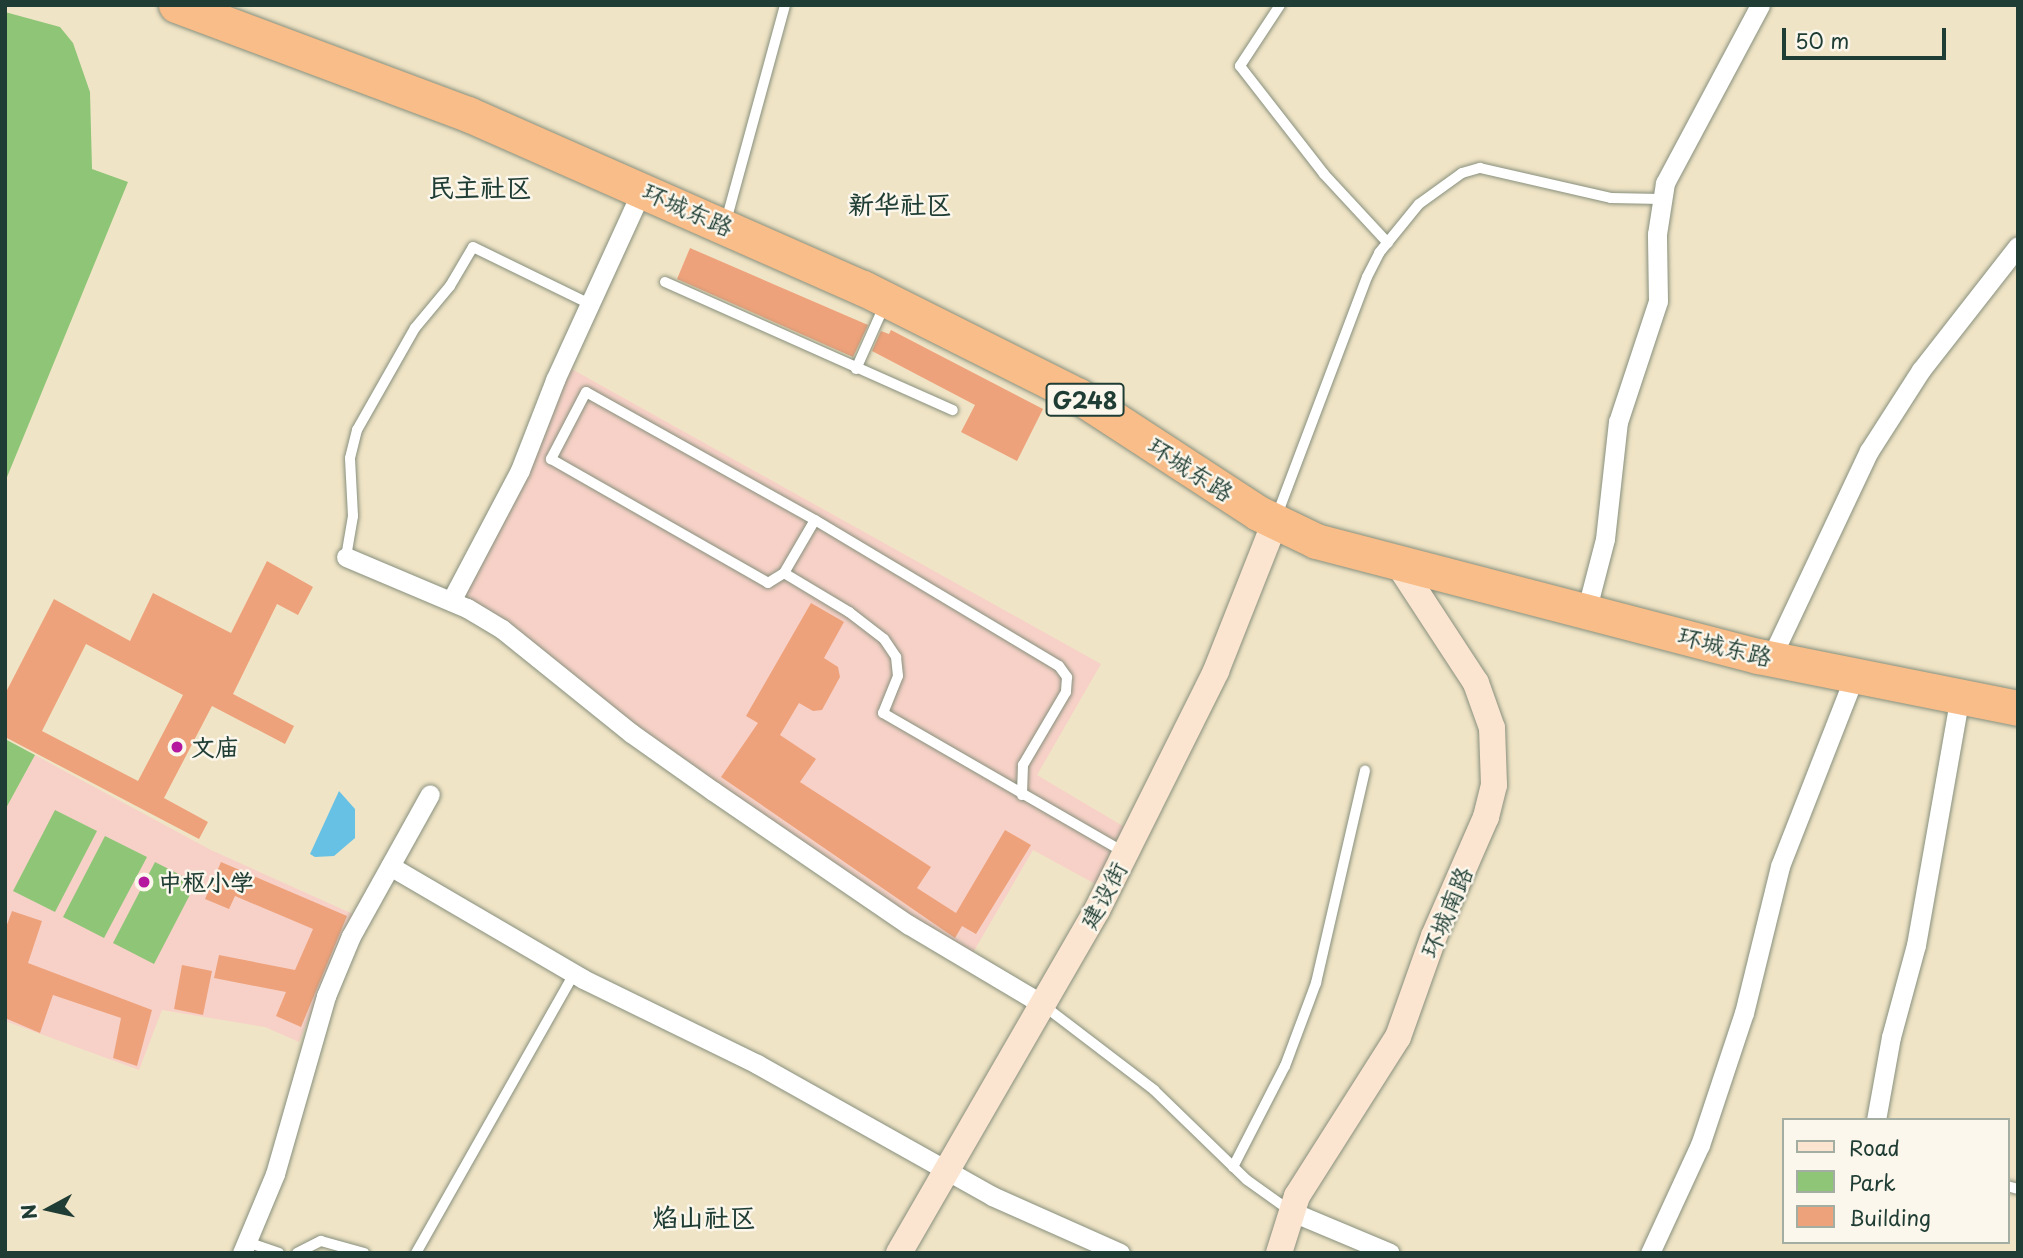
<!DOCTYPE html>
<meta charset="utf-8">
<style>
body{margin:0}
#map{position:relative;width:2023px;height:1258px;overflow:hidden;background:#f0e4c6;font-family:"Playpen Sans","LXGW WenKai TC",sans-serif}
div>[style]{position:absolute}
.built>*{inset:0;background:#f7d1c7}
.green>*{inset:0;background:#8ec577}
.water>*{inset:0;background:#66c1e4}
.building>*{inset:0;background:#eea27b}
.roads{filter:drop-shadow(0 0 2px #88907d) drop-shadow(0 0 2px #88907d)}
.lane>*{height:10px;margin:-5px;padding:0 5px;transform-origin:5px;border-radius:5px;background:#fff}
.street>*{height:19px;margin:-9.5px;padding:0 9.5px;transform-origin:9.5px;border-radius:9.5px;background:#fff}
.secondary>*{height:26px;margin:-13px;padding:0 13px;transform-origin:13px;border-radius:13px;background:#fce5d0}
.highway>*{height:35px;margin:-17.5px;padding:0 17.5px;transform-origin:17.5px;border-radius:17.5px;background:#f8bd89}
.dots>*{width:19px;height:19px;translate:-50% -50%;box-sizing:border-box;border:4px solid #fbf7ec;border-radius:50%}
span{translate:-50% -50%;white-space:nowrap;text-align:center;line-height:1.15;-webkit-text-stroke:5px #fbf7ec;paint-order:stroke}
.shield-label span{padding:2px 5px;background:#fbf7ec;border:2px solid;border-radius:5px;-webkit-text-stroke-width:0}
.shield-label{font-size:23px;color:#1f3d34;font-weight:700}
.street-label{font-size:24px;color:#1f3d34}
.poi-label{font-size:24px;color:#1f3d34;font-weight:700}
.left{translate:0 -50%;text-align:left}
.neighbourhood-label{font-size:26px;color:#1f3d34;font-weight:700}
.frame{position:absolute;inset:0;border:7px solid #1f3d34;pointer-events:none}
.legend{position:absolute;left:1782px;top:1118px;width:228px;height:126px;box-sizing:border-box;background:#fbf7ec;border:2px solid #a3ada2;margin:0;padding:9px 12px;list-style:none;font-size:21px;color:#1f3d34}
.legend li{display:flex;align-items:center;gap:14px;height:35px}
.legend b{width:35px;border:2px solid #a3ada2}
.north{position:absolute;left:14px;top:1174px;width:70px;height:70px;-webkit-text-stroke:5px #fbf7ec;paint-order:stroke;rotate:262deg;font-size:19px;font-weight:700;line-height:28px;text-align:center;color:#1f3d34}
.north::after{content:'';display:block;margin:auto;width:24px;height:32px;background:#1f3d34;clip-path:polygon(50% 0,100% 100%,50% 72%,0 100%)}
.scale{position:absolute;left:1782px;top:28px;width:164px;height:32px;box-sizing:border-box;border:4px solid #1f3d34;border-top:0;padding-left:9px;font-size:21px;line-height:24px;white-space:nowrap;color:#1f3d34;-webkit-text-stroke:5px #fbf7ec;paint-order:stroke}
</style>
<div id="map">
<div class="built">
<i style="clip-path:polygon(570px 368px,1101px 664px,1037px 775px,1128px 829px,1099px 886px,1033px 850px,971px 956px,671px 756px,457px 598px)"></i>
<i style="clip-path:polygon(35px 755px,211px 850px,353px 914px,299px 1042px,265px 1027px,162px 1010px,139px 1070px,5px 1021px,5px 810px)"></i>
</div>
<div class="green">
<i style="clip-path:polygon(5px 12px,60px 27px,73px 43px,90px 92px,92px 169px,128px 182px,5px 482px)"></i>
<i style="clip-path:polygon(5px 739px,35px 755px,5px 810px)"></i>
<i style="clip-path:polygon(55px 810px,97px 831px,55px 912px,13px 891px)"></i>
<i style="clip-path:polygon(105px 836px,147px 857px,104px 938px,63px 917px)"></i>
<i style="clip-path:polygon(155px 862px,196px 883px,154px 964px,113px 943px)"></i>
</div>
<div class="water">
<i style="clip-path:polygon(339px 791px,355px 809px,355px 838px,334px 856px,315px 857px,310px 854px)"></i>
</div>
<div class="building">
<i style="clip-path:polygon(690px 248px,868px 325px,853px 357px,677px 279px)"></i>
<i style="clip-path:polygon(891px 330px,1043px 409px,1017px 461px,961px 432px,975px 405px,872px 351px,881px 331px,889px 334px)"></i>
<i style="clip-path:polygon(evenodd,267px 561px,313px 587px,298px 615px,277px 604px,233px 694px,294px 726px,285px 744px,212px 706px,164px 798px,208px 822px,199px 839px,5px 737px,5px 694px,54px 599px,130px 641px,153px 593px,231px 633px,267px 561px,86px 644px,183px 695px,138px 781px,42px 731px,86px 644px)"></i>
<i style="clip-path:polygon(811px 603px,844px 622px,824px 658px,838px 667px,840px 677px,822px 710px,813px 711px,799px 703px,780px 735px,816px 759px,800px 782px,931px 867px,917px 888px,956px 913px,1005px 830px,1031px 845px,976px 934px,962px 926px,955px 938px,721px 777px,758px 723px,746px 716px)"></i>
<i style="clip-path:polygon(221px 862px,347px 916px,301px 1027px,276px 1016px,286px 992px,214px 978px,219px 955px,295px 970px,313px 929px,235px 896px,229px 909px,205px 899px)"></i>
<i style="clip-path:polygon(12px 911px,42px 921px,28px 963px,152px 1010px,137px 1066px,113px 1058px,121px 1018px,53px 995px,40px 1033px,5px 1018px,5px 930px)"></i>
<i style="clip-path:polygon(182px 965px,212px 971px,203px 1015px,174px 1009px)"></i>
</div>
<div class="roads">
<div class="lane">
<i style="left:1280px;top:5px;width:73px;rotate:123.3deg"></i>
<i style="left:1240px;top:66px;width:137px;rotate:52.1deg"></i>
<i style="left:1324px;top:174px;width:94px;rotate:47.2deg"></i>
<i style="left:726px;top:221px;width:224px;rotate:-74.7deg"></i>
<i style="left:665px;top:282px;width:315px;rotate:24deg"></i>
<i style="left:856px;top:369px;width:69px;rotate:-66deg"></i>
<i style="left:1277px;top:515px;width:254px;rotate:-69.3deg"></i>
<i style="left:1367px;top:277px;width:27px;rotate:-63deg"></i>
<i style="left:1379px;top:253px;width:63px;rotate:-50.8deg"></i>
<i style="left:1419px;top:204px;width:53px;rotate:-35.8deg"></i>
<i style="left:1462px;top:173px;width:19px;rotate:-16deg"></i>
<i style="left:1480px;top:168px;width:134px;rotate:12.9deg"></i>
<i style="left:1611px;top:198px;width:50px;rotate:1.1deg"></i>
<i style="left:815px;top:520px;width:262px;rotate:-150.8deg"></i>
<i style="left:586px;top:392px;width:76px;rotate:117.6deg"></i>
<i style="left:551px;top:459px;width:250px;rotate:29.7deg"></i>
<i style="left:768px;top:583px;width:19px;rotate:-32deg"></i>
<i style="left:784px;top:573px;width:61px;rotate:-59.7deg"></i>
<i style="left:815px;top:520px;width:284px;rotate:30.9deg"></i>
<i style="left:1059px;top:666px;width:14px;rotate:54deg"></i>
<i style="left:1067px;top:677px;width:15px;rotate:94deg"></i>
<i style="left:1066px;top:692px;width:85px;rotate:120.5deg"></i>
<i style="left:1023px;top:765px;width:30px;rotate:92deg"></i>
<i style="left:346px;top:557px;width:42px;rotate:-80.3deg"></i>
<i style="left:353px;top:516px;width:58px;rotate:-93deg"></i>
<i style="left:350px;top:458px;width:29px;rotate:-76deg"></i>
<i style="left:357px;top:430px;width:117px;rotate:-60.4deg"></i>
<i style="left:415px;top:328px;width:55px;rotate:-50.2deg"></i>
<i style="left:450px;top:286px;width:45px;rotate:-59.5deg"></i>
<i style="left:473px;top:247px;width:130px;rotate:26deg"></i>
<i style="left:784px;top:573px;width:76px;rotate:31deg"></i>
<i style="left:849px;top:612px;width:44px;rotate:37.6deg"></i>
<i style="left:884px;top:639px;width:22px;rotate:56deg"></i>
<i style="left:896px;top:657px;width:19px;rotate:84deg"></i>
<i style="left:898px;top:676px;width:40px;rotate:112deg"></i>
<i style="left:883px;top:713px;width:278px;rotate:30deg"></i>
<i style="left:1043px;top:1005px;width:140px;rotate:37.4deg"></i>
<i style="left:1154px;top:1090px;width:129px;rotate:44.1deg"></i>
<i style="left:1247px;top:1180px;width:52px;rotate:35.5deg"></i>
<i style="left:1233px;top:1167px;width:114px;rotate:-62.8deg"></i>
<i style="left:1285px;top:1066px;width:89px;rotate:-69.5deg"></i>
<i style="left:1316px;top:983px;width:218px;rotate:-77deg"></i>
<i style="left:2007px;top:1186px;width:11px;rotate:15deg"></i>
<i style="left:247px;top:1242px;width:34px;rotate:19deg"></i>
<i style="left:297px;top:1253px;width:27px;rotate:-27deg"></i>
<i style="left:321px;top:1241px;width:45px;rotate:15.6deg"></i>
<i style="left:416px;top:1253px;width:321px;rotate:-60.5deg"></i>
</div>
<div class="street">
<i style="left:346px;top:557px;width:131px;rotate:22.9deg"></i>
<i style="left:467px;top:608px;width:41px;rotate:31deg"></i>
<i style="left:502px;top:629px;width:166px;rotate:38.9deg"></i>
<i style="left:631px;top:733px;width:100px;rotate:35.3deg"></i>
<i style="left:713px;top:791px;width:237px;rotate:34.4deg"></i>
<i style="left:909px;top:925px;width:155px;rotate:30.7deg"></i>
<i style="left:451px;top:601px;width:148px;rotate:-62.2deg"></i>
<i style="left:520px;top:470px;width:97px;rotate:-68.7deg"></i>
<i style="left:555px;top:380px;width:211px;rotate:-65.4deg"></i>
<i style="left:1586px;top:612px;width:75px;rotate:-75.4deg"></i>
<i style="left:1605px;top:539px;width:118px;rotate:-83.7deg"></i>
<i style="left:1618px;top:422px;width:127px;rotate:-71.7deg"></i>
<i style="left:1658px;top:301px;width:67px;rotate:-90.9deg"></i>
<i style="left:1657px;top:234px;width:52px;rotate:-81.1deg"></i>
<i style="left:1665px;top:183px;width:202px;rotate:-61.9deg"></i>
<i style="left:1771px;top:658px;width:229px;rotate:-64.7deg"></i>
<i style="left:1869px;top:451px;width:96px;rotate:-57.3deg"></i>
<i style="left:1921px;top:370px;width:157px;rotate:-52deg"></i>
<i style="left:390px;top:866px;width:224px;rotate:30.3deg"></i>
<i style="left:583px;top:979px;width:194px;rotate:26deg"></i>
<i style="left:757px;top:1064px;width:270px;rotate:29.3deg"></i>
<i style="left:992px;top:1196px;width:140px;rotate:24deg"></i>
<i style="left:1876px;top:1120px;width:84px;rotate:-79.8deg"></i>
<i style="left:1891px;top:1037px;width:95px;rotate:-74.8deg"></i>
<i style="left:1916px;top:945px;width:253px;rotate:-80deg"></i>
<i style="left:1290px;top:1211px;width:108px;rotate:22.8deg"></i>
<i style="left:242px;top:1253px;width:86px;rotate:-67.3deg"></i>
<i style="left:275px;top:1174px;width:185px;rotate:-74deg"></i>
<i style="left:326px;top:996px;width:65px;rotate:-67.4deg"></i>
<i style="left:351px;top:936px;width:162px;rotate:-60.9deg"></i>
<i style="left:1650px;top:1253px;width:119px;rotate:-65.2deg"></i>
<i style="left:1700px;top:1145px;width:139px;rotate:-71.6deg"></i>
<i style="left:1744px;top:1013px;width:151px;rotate:-76.2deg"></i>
<i style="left:1780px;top:866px;width:205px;rotate:-68.6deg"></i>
</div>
<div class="secondary">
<i style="left:899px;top:1253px;width:396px;rotate:-60deg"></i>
<i style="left:1097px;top:910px;width:267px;rotate:-63.5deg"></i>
<i style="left:1216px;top:671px;width:160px;rotate:-68.4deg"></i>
<i style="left:1279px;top:1253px;width:60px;rotate:-72.5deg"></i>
<i style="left:1297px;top:1196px;width:188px;rotate:-57.6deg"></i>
<i style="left:1398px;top:1037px;width:107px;rotate:-70.4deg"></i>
<i style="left:1434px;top:936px;width:130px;rotate:-66.4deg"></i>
<i style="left:1486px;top:817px;width:33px;rotate:-76deg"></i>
<i style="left:1494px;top:785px;width:57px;rotate:-92deg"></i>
<i style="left:1492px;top:728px;width:48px;rotate:-109.6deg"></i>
<i style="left:1476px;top:683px;width:142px;rotate:-123.2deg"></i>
</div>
<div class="highway">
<i style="left:176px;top:5px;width:312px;rotate:20.5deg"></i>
<i style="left:468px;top:114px;width:432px;rotate:23.8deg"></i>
<i style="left:863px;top:288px;width:239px;rotate:26.6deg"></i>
<i style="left:1077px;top:395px;width:216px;rotate:33.1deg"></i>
<i style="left:1258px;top:513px;width:64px;rotate:25.8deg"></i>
<i style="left:1316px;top:541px;width:457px;rotate:14.6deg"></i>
<i style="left:1758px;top:656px;width:265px;rotate:11.3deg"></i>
</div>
</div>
<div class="dots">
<i style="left:177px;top:747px;background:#b5179e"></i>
<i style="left:144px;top:882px;background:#b5179e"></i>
</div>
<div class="shield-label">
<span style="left:1085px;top:400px">G248</span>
</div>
<div class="street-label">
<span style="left:688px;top:209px;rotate:24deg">环城东路</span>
<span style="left:1191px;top:469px;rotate:33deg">环城东路</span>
<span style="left:1725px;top:646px;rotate:14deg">环城东路</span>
<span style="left:1103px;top:895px;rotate:-62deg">建设街</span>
<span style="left:1446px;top:912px;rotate:-67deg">环城南路</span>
</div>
<div class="poi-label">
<span class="left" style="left:191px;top:747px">文庙</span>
<span class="left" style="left:158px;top:882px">中枢小学</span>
</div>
<div class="neighbourhood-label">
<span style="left:480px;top:187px">民主社区</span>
<span style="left:900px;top:204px">新华社区</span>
<span style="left:704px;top:1217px">焰山社区</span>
</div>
<div class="frame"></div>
<ul class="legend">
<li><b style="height:9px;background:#fce5d0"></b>Road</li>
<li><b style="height:19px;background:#8ec577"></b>Park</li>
<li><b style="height:19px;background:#eea27b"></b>Building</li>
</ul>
<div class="north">N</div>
<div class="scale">50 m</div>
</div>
